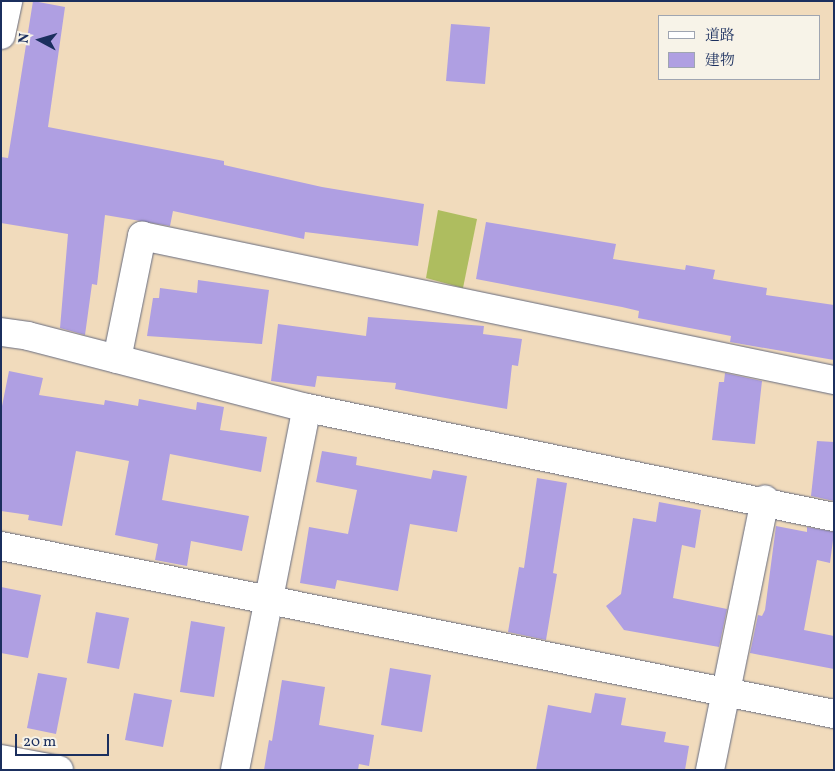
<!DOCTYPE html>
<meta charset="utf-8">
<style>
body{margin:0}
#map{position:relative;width:835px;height:771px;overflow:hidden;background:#f1dbbc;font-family:Vollkorn,"Noto Serif JP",serif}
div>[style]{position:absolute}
.green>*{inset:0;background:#aebd5f}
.building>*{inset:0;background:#af9fe2}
.roads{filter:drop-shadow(0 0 1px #666b7f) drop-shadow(0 0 1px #666b7f)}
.street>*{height:28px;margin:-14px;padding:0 14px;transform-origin:14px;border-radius:14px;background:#fff}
span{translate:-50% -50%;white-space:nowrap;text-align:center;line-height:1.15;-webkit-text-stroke:4px #f7f3e8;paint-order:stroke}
.frame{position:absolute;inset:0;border:2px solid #1b2f5e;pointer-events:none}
.legend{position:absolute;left:658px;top:15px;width:162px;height:65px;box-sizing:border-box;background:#f7f3e8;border:1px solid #9fa5b1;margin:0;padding:6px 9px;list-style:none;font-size:15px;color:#1b2f5e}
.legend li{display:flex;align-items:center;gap:10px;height:25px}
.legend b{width:25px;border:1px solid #9fa5b1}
.north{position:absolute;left:15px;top:15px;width:50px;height:50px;-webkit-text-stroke:4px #f7f3e8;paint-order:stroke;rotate:276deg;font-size:14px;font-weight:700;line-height:20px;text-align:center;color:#1b2f5e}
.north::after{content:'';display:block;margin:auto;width:18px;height:22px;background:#1b2f5e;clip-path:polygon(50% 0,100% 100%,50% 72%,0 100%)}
.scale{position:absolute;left:15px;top:734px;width:94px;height:22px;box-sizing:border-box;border:2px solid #1b2f5e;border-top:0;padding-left:6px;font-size:15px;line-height:18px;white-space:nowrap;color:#1b2f5e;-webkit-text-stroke:4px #f7f3e8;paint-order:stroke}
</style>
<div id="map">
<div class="green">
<i style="clip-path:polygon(438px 210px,477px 219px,463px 288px,426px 278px)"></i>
</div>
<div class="building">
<i style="clip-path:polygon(33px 1px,65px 7px,48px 127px,224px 161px,224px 165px,322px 187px,424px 204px,418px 246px,305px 232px,304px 239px,173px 211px,170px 226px,105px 215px,97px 285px,92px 284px,85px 335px,60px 328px,68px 234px,1px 223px,1px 157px,8px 158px)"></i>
<i style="clip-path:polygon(451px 24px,490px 27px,485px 84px,446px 81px)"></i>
<i style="clip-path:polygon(486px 222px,616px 244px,613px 259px,685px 270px,686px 265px,715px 270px,713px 279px,767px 288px,766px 295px,834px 305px,834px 360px,730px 342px,731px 336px,638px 318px,639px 311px,622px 307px,476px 279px)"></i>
<i style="clip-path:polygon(198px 280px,269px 290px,262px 344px,147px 336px,153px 298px,159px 298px,160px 288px,197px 293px)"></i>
<i style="clip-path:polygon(368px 317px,484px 326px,483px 334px,522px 339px,518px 366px,512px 365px,507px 409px,395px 389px,396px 383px,317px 376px,315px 387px,271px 381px,278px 324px,366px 336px)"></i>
<i style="clip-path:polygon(9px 371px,43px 378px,39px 395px,104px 405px,105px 400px,138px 406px,139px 399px,196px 410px,197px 402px,224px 407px,220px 430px,267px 437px,261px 472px,170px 454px,162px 500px,249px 516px,242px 551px,191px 541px,187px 566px,155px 560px,158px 544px,115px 535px,129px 461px,76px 451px,62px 526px,28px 520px,29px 515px,1px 511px,1px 411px)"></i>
<i style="clip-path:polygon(725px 373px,762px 381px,755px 444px,712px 440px,719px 382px,724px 382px)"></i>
<i style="clip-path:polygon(817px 441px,834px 442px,834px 501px,811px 496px)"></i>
<i style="clip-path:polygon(322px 451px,357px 457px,356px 465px,431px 479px,433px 470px,467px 476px,457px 532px,410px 524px,398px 591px,337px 580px,335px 589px,300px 583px,309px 527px,348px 534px,357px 490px,316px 482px)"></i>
<i style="clip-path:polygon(537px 478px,567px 483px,553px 573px,557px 574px,546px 640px,508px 632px,519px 567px,524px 568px)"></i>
<i style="clip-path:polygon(659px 502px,701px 510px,695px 548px,682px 545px,673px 598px,727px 609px,719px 647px,624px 630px,606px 606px,621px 594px,633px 518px,656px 522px)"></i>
<i style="clip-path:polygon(776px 526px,807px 532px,807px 527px,834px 532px,830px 563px,817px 560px,804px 630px,834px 636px,834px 669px,750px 653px,758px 615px,762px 616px,765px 610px)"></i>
<i style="clip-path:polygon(1px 587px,41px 595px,28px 658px,1px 653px)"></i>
<i style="clip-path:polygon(96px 612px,129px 618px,119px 669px,87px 663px)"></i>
<i style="clip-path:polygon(191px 621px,225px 627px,214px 697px,180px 692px)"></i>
<i style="clip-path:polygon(390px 668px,431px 675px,422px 732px,381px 725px)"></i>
<i style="clip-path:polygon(38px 673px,67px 678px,56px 734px,27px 728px)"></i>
<i style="clip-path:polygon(282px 680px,325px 687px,319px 725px,374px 735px,369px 766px,359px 764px,358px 770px,264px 770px,269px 740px,272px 741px)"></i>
<i style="clip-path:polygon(134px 693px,172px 700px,163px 747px,125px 740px)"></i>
<i style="clip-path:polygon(595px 693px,626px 698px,621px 725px,666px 732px,664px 742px,689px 746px,685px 770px,536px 770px,548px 705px,591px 713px)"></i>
</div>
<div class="roads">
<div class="street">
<i style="left:1px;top:35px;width:35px;rotate:-78deg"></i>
<i style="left:1px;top:332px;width:27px;rotate:8deg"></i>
<i style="left:28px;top:336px;width:288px;rotate:14.5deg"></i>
<i style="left:307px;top:408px;width:538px;rotate:11.69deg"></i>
<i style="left:117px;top:359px;width:126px;rotate:-78.5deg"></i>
<i style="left:142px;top:236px;width:707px;rotate:11.76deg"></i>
<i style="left:1px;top:546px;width:850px;rotate:11.4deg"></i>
<i style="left:1px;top:759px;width:59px;rotate:10.7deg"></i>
<i style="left:235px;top:770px;width:369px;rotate:-78.8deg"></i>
<i style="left:710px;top:770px;width:276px;rotate:-78.5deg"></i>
</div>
</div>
<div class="frame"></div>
<ul class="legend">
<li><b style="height:6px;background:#fff"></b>道路</li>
<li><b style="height:14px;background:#af9fe2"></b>建物</li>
</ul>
<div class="north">N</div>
<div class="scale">20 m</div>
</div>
